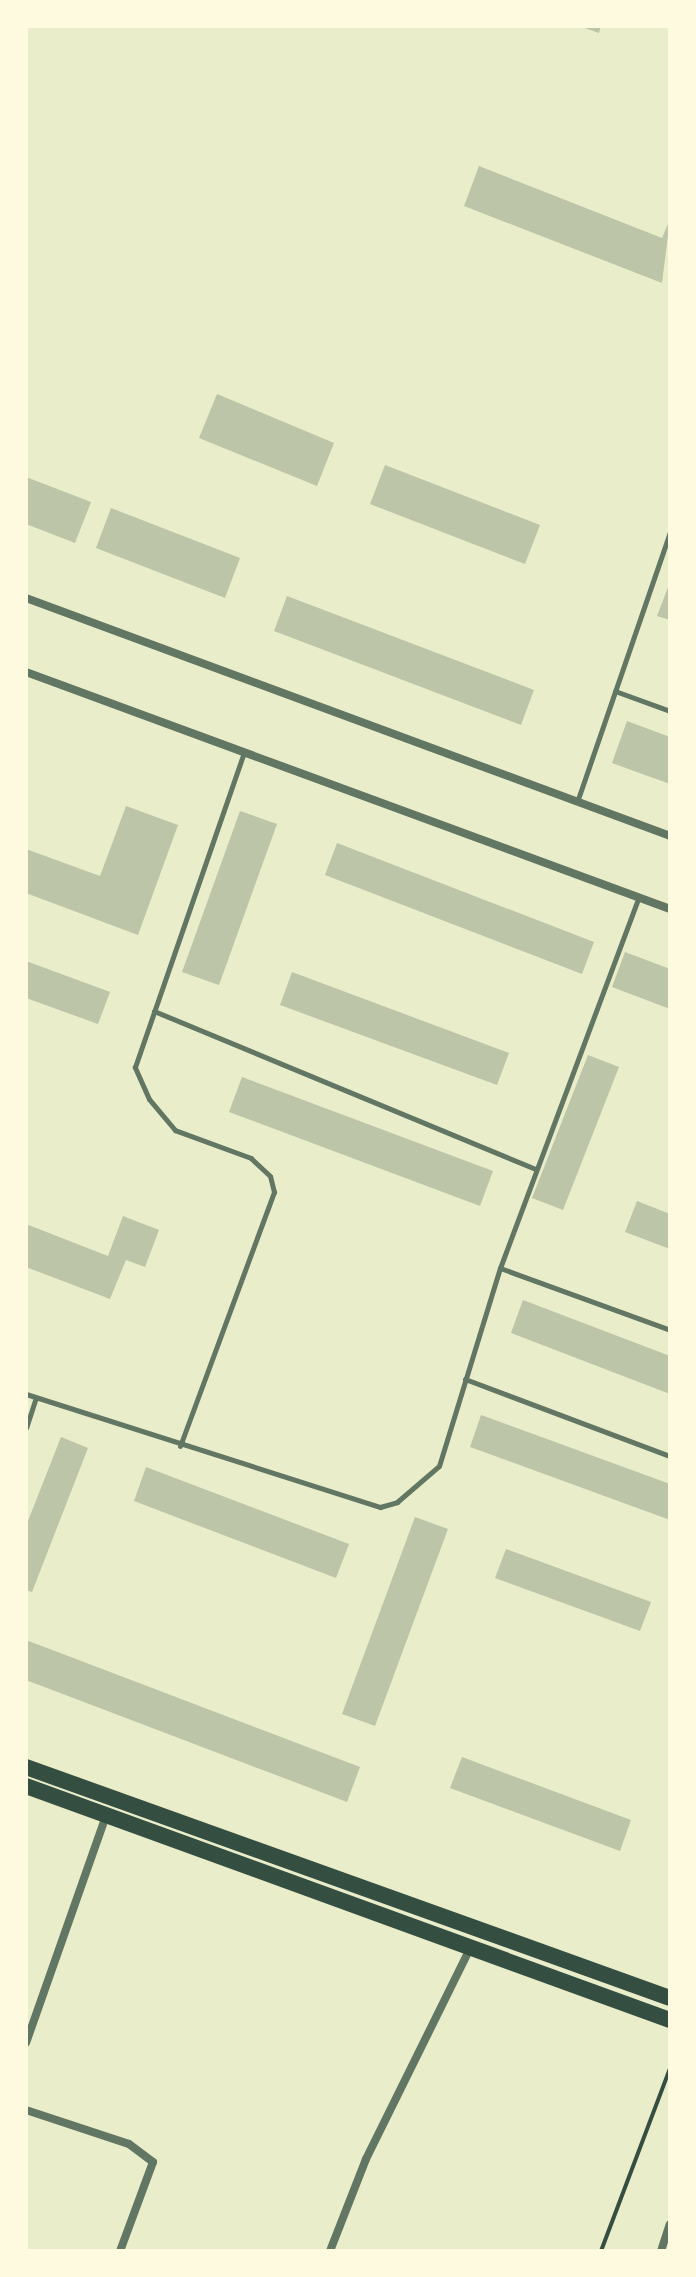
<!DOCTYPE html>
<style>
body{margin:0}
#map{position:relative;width:696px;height:2277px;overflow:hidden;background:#e9edc9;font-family:"IBM Plex Sans",sans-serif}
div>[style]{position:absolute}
.building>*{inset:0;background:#bcc5a7}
.path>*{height:4px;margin:-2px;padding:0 2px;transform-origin:2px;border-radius:2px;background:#344e41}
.service>*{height:5px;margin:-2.5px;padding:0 2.5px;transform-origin:2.5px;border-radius:2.5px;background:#617663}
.minor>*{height:8px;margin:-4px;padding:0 4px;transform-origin:4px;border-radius:4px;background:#617663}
.trunk>*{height:16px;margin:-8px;padding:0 8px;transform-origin:8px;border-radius:8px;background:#344e41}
span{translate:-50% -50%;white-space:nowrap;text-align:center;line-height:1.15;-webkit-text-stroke:7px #fefae0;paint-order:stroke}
.frame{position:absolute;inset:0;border:28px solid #fefae0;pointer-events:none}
</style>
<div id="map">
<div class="building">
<i style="clip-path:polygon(579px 26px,601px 26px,599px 33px)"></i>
<i style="clip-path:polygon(479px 166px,662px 238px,670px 219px,662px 283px,464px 206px)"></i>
<i style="clip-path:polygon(217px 394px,334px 443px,317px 486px,199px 438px)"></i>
<i style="clip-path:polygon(385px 465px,540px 525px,525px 564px,370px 504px)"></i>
<i style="clip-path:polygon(26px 477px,91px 502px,75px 543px,26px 524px)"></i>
<i style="clip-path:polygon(111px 508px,240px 558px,225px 598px,96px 548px)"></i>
<i style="clip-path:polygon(670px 582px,670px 620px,657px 616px)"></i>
<i style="clip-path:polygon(287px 596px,534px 690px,521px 725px,274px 631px)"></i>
<i style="clip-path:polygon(627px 721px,670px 737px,670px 784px,612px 763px)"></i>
<i style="clip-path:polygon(126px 806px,178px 825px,138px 935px,26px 893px,26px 849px,100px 876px)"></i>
<i style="clip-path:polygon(240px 811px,277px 824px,219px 985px,182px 972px)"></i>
<i style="clip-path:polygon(337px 843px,594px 942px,582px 974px,325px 875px)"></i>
<i style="clip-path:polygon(625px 952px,670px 969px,670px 1009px,612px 987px)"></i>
<i style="clip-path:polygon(26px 961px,110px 992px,98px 1024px,26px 998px)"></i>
<i style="clip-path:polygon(292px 972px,509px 1053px,497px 1085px,280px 1005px)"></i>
<i style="clip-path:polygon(588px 1055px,619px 1067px,563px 1210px,532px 1198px)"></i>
<i style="clip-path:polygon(242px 1077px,493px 1171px,480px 1206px,229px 1112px)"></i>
<i style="clip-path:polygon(637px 1201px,670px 1214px,670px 1249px,625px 1232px)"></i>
<i style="clip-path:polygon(123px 1216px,159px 1230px,145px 1267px,126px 1260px,110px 1299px,26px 1267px,26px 1224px,108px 1256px)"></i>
<i style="clip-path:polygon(523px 1300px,670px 1356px,670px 1394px,511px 1333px)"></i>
<i style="clip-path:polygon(481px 1415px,670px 1484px,670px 1520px,470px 1447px)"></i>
<i style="clip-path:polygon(61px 1437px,88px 1448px,32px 1592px,26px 1590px,26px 1526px)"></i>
<i style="clip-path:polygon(146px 1467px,349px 1544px,336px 1578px,134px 1501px)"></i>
<i style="clip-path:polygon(415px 1517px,448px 1529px,375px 1726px,342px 1714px)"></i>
<i style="clip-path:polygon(506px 1549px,651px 1602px,640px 1631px,495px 1578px)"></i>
<i style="clip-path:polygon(26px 1640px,360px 1767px,347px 1802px,26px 1680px)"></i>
<i style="clip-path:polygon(462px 1757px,631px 1820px,620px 1851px,450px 1788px)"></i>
</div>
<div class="path">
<i style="left:601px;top:2251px;width:196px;rotate:-69.3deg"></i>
</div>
<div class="service">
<i style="left:615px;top:691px;width:59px;rotate:20deg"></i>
<i style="left:577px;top:802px;width:286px;rotate:-71deg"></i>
<i style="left:154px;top:1011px;width:413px;rotate:22.5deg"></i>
<i style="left:500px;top:1268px;width:181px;rotate:20deg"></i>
<i style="left:465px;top:1379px;width:219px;rotate:20.6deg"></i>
<i style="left:26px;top:1394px;width:372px;rotate:17.7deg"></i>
<i style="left:380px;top:1507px;width:18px;rotate:-16deg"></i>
<i style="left:397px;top:1502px;width:55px;rotate:-40.6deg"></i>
<i style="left:439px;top:1466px;width:207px;rotate:-72.9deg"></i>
<i style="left:500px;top:1268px;width:395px;rotate:-69.5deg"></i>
<i style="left:26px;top:1428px;width:32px;rotate:-72deg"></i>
<i style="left:180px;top:1446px;width:271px;rotate:-69.7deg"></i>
<i style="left:274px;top:1192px;width:16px;rotate:-104deg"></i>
<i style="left:270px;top:1176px;width:26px;rotate:-137deg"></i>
<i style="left:251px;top:1158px;width:81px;rotate:-159.8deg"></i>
<i style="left:175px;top:1130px;width:40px;rotate:-130deg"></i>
<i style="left:149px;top:1099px;width:35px;rotate:-114deg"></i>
<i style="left:135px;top:1067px;width:333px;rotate:-70.9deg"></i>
</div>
<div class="minor">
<i style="left:26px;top:598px;width:687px;rotate:20.28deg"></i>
<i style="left:26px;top:672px;width:686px;rotate:20.2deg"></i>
<i style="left:26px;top:2043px;width:241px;rotate:-70.6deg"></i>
<i style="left:26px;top:2110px;width:108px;rotate:18.3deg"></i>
<i style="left:129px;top:2144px;width:30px;rotate:37deg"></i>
<i style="left:153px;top:2162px;width:95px;rotate:110.3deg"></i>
<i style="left:330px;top:2251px;width:99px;rotate:-68.6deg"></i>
<i style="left:366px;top:2159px;width:237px;rotate:-63.7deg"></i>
<i style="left:661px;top:2251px;width:28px;rotate:-72deg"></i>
</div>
<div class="trunk">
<i style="left:26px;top:1767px;width:684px;rotate:19.73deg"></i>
<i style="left:26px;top:1786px;width:685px;rotate:19.97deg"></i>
</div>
<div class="frame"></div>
</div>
